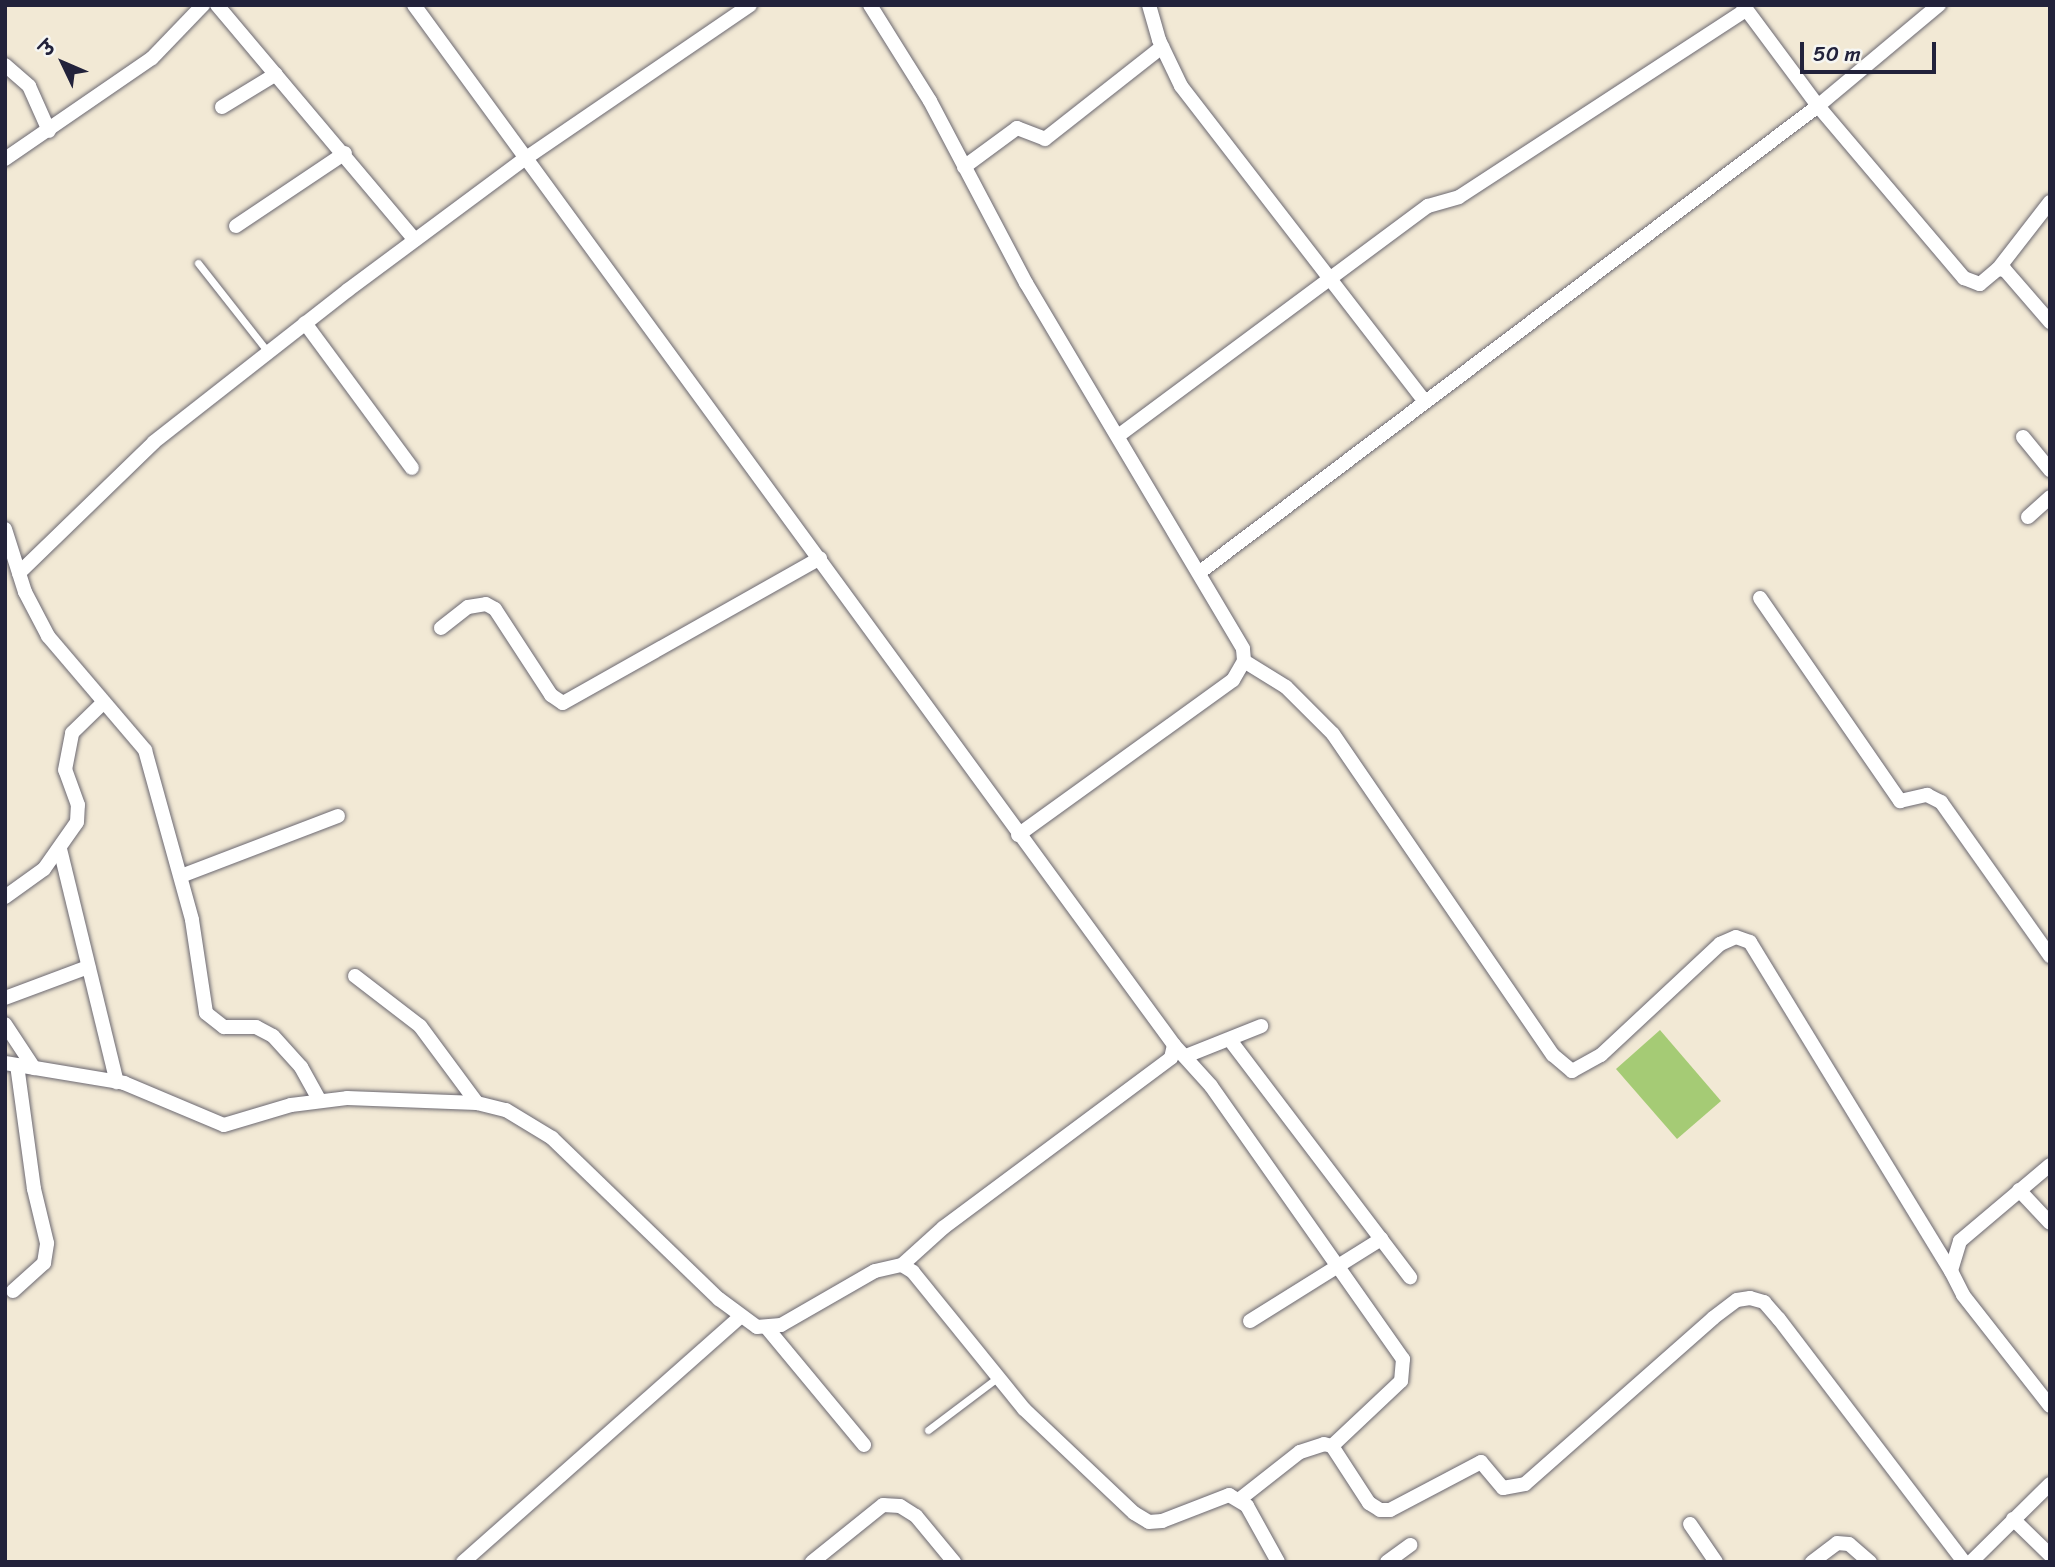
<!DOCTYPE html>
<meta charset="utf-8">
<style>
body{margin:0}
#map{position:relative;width:2055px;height:1567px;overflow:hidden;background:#f2e9d5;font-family:Sriracha,"Playpen Sans Deva",sans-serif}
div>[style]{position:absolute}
.green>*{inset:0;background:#a5cb75}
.roads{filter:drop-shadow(0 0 2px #6b6871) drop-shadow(0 0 2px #6b6871)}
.service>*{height:7px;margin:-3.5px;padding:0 3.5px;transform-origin:3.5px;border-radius:3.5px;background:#fff}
.minor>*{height:14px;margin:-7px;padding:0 7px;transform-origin:7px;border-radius:7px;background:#fff}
span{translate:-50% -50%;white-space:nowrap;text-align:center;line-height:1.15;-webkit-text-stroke:6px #f6f6f2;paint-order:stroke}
.frame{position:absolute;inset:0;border:7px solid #22223b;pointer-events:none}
.north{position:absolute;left:28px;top:28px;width:70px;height:70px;-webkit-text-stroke:5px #f6f6f2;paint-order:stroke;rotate:314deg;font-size:19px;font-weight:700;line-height:28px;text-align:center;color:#22223b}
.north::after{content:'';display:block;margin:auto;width:24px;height:32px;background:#22223b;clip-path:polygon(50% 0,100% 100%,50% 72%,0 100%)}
.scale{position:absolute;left:1800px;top:42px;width:136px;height:32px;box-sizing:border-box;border:4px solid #22223b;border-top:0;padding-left:9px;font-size:21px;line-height:24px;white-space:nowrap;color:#22223b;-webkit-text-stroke:5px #f6f6f2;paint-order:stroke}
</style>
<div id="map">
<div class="green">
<i style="clip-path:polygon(1660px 1030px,1721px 1101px,1677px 1139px,1616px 1069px)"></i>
</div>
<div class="roads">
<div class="service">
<i style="left:198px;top:263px;width:113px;rotate:51.8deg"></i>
<i style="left:928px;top:1430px;width:86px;rotate:-37deg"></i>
</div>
<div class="minor">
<i style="left:217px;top:5px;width:307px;rotate:49.9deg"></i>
<i style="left:414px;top:5px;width:1288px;rotate:53.84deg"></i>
<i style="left:1174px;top:1045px;width:13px;rotate:103deg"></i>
<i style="left:1171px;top:1058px;width:284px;rotate:143.3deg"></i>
<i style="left:943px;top:1228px;width:55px;rotate:137.9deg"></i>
<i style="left:870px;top:5px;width:113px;rotate:58deg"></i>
<i style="left:930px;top:101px;width:206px;rotate:62.2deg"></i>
<i style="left:1026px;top:283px;width:425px;rotate:59.3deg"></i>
<i style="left:1243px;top:649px;width:12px;rotate:85deg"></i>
<i style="left:1244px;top:661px;width:22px;rotate:120deg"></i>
<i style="left:1233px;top:680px;width:265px;rotate:144.2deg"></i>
<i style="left:1149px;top:5px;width:36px;rotate:74deg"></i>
<i style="left:1159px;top:40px;width:51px;rotate:64.4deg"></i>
<i style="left:1181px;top:86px;width:399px;rotate:52.3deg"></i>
<i style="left:1743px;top:5px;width:126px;rotate:53.4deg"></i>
<i style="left:1818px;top:106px;width:226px;rotate:49.7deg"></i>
<i style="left:1964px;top:278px;width:17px;rotate:21deg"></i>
<i style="left:1980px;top:284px;width:23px;rotate:-40deg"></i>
<i style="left:1998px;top:269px;width:7px;rotate:8deg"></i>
<i style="left:2005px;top:270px;width:69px;rotate:49.1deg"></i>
<i style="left:5px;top:65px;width:32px;rotate:41deg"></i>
<i style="left:29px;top:86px;width:49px;rotate:66deg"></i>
<i style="left:222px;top:107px;width:63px;rotate:-31.4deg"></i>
<i style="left:5px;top:159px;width:178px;rotate:-34.5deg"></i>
<i style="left:152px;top:58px;width:74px;rotate:-46.1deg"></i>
<i style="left:964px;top:167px;width:66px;rotate:-36.3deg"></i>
<i style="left:1017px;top:128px;width:30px;rotate:21deg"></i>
<i style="left:1045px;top:139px;width:149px;rotate:-38.2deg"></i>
<i style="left:236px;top:226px;width:131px;rotate:-33.8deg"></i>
<i style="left:1998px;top:269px;width:85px;rotate:-52.2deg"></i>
<i style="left:305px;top:323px;width:180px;rotate:53.6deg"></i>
<i style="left:1118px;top:436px;width:386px;rotate:-36.6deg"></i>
<i style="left:1428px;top:206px;width:32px;rotate:-16deg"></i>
<i style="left:1459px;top:197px;width:343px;rotate:-33.1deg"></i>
<i style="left:2023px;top:437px;width:43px;rotate:50.7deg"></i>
<i style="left:2028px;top:517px;width:30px;rotate:-42deg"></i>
<i style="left:5px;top:529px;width:66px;rotate:72.4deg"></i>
<i style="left:25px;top:592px;width:50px;rotate:62.4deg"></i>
<i style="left:48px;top:636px;width:150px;rotate:49.6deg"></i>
<i style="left:145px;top:750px;width:176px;rotate:74.5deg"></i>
<i style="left:192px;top:920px;width:94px;rotate:81.4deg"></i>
<i style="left:206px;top:1013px;width:23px;rotate:38deg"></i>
<i style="left:224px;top:1027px;width:32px"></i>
<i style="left:256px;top:1027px;width:19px;rotate:28deg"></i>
<i style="left:273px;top:1036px;width:42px;rotate:47.9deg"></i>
<i style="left:301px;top:1067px;width:38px;rotate:61deg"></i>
<i style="left:1200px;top:572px;width:774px;rotate:-37.02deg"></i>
<i style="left:1818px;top:106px;width:158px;rotate:-39.9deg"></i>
<i style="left:19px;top:573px;width:188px;rotate:-44.1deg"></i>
<i style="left:154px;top:442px;width:246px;rotate:-38.1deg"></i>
<i style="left:348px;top:290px;width:222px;rotate:-36.6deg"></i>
<i style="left:526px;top:158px;width:271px;rotate:-34.3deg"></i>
<i style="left:1760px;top:598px;width:247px;rotate:55.4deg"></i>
<i style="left:1900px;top:801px;width:28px;rotate:-13deg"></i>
<i style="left:1927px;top:795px;width:16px;rotate:27deg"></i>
<i style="left:1941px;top:802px;width:189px;rotate:54.7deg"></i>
<i style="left:441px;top:628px;width:34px;rotate:-38deg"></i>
<i style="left:468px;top:607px;width:18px;rotate:-9deg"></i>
<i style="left:486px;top:604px;width:10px;rotate:29deg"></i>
<i style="left:495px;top:609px;width:103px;rotate:56.9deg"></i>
<i style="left:551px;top:695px;width:14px;rotate:34deg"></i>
<i style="left:563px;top:703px;width:295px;rotate:-29.4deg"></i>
<i style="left:1244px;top:661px;width:49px;rotate:31.8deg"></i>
<i style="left:1286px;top:687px;width:66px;rotate:45deg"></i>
<i style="left:1333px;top:734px;width:389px;rotate:55.6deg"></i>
<i style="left:1553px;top:1055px;width:25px;rotate:40deg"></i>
<i style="left:1572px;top:1071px;width:33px;rotate:-29deg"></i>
<i style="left:1601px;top:1055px;width:163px;rotate:-43deg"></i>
<i style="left:1720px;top:944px;width:17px;rotate:-24deg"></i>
<i style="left:1736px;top:937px;width:15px;rotate:20deg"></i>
<i style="left:1750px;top:942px;width:386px;rotate:58.6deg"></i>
<i style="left:60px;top:849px;width:240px;rotate:76.3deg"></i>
<i style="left:181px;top:876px;width:168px;rotate:-20.9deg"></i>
<i style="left:5px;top:897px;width:48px;rotate:-35.7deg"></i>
<i style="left:44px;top:869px;width:57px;rotate:-54.9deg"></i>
<i style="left:77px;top:822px;width:17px;rotate:-87deg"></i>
<i style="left:78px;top:805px;width:37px;rotate:-110deg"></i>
<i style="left:65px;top:770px;width:38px;rotate:-79deg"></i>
<i style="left:72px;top:733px;width:43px;rotate:-44.1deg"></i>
<i style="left:355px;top:976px;width:82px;rotate:37.6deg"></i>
<i style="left:420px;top:1026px;width:96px;rotate:53.5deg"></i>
<i style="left:5px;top:998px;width:89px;rotate:-20.5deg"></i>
<i style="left:5px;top:1024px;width:53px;rotate:56.6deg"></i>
<i style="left:1233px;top:1044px;width:293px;rotate:52.8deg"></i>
<i style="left:1174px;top:1045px;width:55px;rotate:47.9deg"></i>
<i style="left:1211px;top:1086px;width:334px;rotate:54.9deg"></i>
<i style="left:1403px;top:1359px;width:22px;rotate:95deg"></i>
<i style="left:1401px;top:1381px;width:95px;rotate:136.7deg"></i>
<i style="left:1186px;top:1056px;width:81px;rotate:-21.8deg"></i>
<i style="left:5px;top:1063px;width:121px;rotate:9.5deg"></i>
<i style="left:124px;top:1083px;width:108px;rotate:22.8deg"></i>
<i style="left:224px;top:1125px;width:70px;rotate:-16.6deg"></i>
<i style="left:291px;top:1105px;width:56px;rotate:-7.1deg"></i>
<i style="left:347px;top:1098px;width:130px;rotate:2.2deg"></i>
<i style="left:477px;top:1103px;width:30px;rotate:14deg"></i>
<i style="left:506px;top:1110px;width:54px;rotate:31.3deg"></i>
<i style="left:552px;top:1138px;width:232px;rotate:44deg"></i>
<i style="left:719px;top:1299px;width:47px;rotate:36.4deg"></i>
<i style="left:757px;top:1327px;width:24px;rotate:-5deg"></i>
<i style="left:781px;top:1325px;width:108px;rotate:-29.9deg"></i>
<i style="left:875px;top:1271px;width:28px;rotate:-13deg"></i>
<i style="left:902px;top:1265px;width:13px;rotate:32deg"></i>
<i style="left:913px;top:1272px;width:176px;rotate:51deg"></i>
<i style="left:1024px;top:1409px;width:151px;rotate:43.4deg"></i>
<i style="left:1134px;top:1513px;width:17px;rotate:31deg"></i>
<i style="left:1149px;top:1522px;width:13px;rotate:-4deg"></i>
<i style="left:1162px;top:1521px;width:72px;rotate:-21.2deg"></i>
<i style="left:1229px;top:1495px;width:21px;rotate:31deg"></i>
<i style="left:1247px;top:1506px;width:64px;rotate:61deg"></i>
<i style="left:2050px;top:1165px;width:118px;rotate:139.8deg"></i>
<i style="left:1960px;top:1241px;width:31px;rotate:107deg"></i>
<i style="left:1951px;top:1271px;width:27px;rotate:63deg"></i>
<i style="left:1963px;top:1295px;width:141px;rotate:51.9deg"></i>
<i style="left:2019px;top:1190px;width:45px;rotate:46.8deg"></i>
<i style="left:13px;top:1291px;width:42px;rotate:-42.1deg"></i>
<i style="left:44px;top:1263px;width:20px;rotate:-81deg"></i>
<i style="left:47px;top:1243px;width:56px;rotate:-103.5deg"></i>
<i style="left:34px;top:1189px;width:125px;rotate:-97.8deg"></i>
<i style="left:1250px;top:1321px;width:155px;rotate:-32deg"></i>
<i style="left:767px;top:1328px;width:152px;rotate:50.3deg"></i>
<i style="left:1240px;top:1499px;width:76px;rotate:-38.1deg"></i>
<i style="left:1300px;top:1452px;width:25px;rotate:-18deg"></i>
<i style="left:1324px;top:1444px;width:8px;rotate:14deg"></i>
<i style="left:1332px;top:1446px;width:68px;rotate:57deg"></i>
<i style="left:1369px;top:1503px;width:13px;rotate:32deg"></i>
<i style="left:1380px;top:1510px;width:10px"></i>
<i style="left:1390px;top:1510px;width:103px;rotate:-27.8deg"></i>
<i style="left:1481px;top:1462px;width:34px;rotate:50deg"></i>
<i style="left:1503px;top:1488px;width:22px;rotate:-10deg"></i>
<i style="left:1525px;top:1484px;width:251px;rotate:-41.4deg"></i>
<i style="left:1713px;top:1318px;width:30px;rotate:-37deg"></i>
<i style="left:1737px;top:1300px;width:13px;rotate:-9deg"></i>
<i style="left:1750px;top:1298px;width:15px;rotate:16deg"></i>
<i style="left:1764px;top:1302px;width:23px;rotate:49deg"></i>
<i style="left:1779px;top:1319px;width:305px;rotate:52.7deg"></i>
<i style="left:2013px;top:1519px;width:52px;rotate:44.2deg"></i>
<i style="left:1690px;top:1524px;width:46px;rotate:55.6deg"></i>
<i style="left:463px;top:1562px;width:370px;rotate:-41.5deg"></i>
<i style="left:812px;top:1562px;width:91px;rotate:-38.8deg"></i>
<i style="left:883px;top:1505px;width:17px;rotate:3deg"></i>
<i style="left:900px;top:1506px;width:19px;rotate:32deg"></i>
<i style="left:916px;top:1516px;width:60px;rotate:50.4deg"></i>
<i style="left:1387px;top:1562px;width:29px;rotate:-36deg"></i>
<i style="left:1812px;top:1562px;width:31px;rotate:-37deg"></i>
<i style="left:1837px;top:1543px;width:12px;rotate:5deg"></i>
<i style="left:1849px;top:1544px;width:28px;rotate:41deg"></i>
<i style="left:1971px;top:1562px;width:111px;rotate:-44.6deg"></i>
</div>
</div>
<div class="frame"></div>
<div class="north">उ</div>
<div class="scale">50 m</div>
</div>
